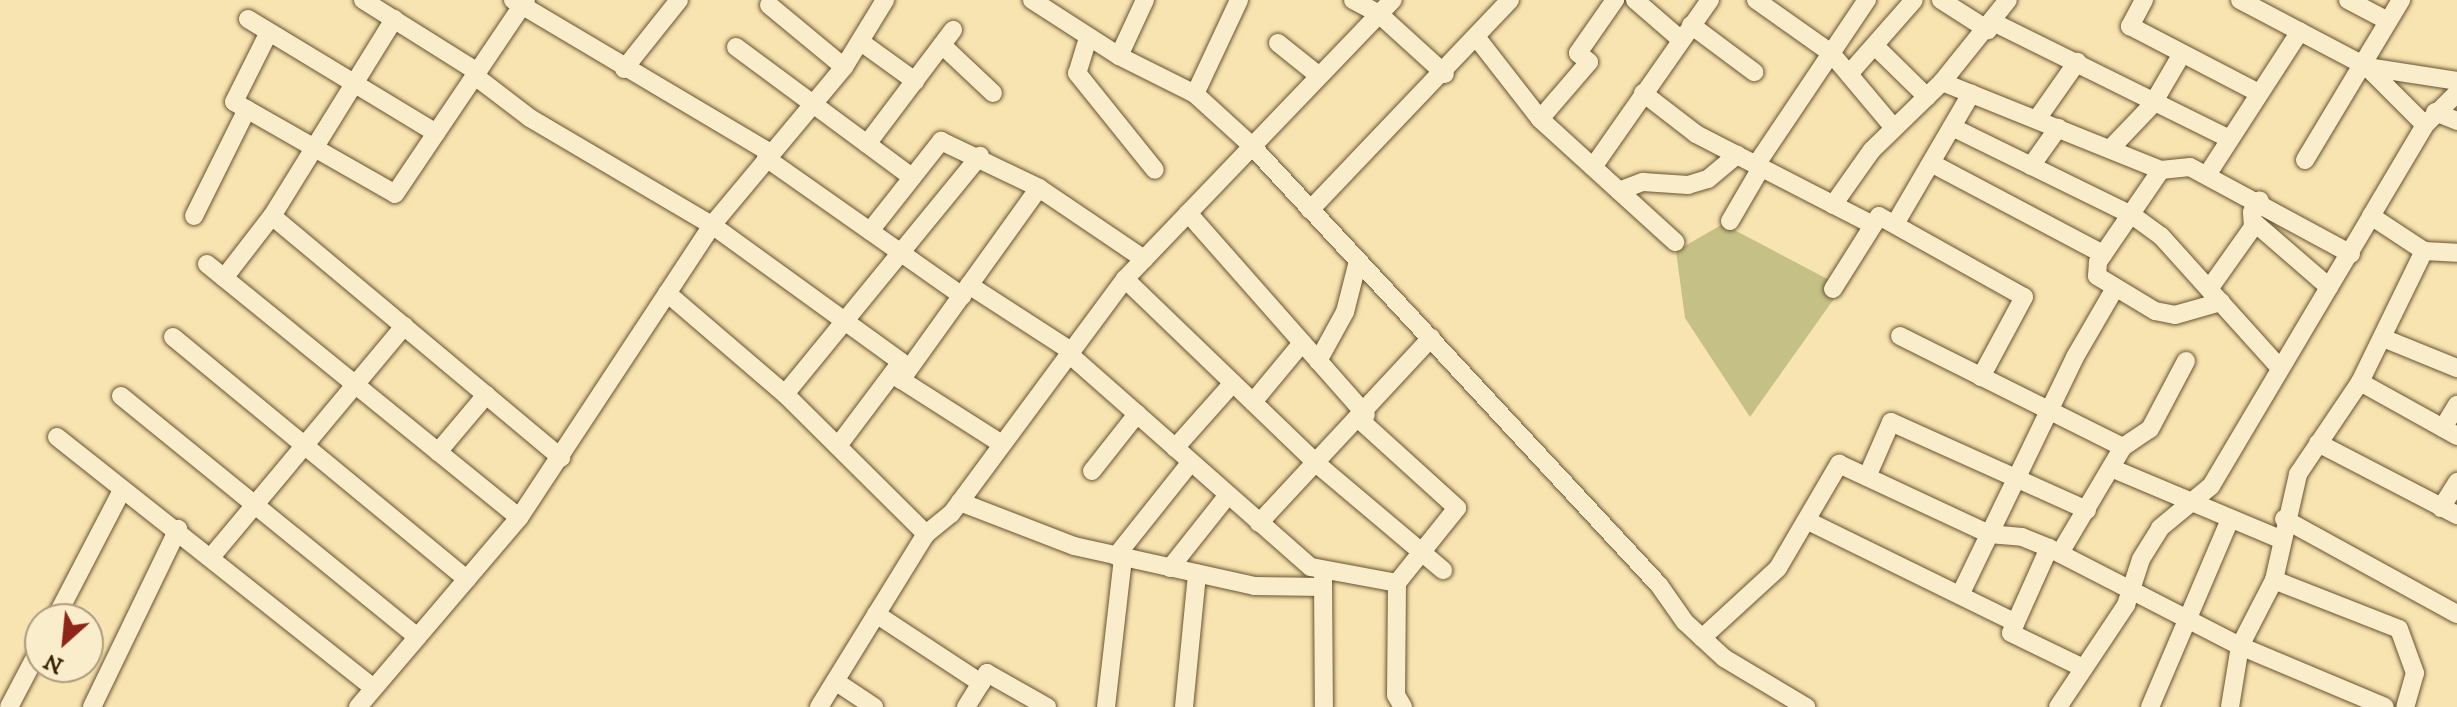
<!DOCTYPE html>
<style>
body{margin:0}
#map{position:relative;width:2457px;height:707px;overflow:hidden;background:#f8e4b0;font-family:"IM FELL DW Pica",serif}
div>[style]{position:absolute}
.green>*{inset:0;background:#c5c186}
.roads{filter:drop-shadow(0 0 2px #685330) drop-shadow(0 0 2px #685330)}
.minor>*{height:18px;margin:-9px;padding:0 9px;transform-origin:9px;border-radius:9px;background:#faedcc}
span{translate:-50% -50%;white-space:nowrap;text-align:center;line-height:1.15;-webkit-text-stroke:6px #faedcc;paint-order:stroke}
.north{position:absolute;left:24px;top:603px;width:80px;height:80px;box-sizing:border-box;background:#faedcc;border:2px solid #ac9c7d;border-radius:50%;rotate:207deg;font-size:22px;font-weight:700;line-height:32px;text-align:center;color:#382306}
.north::after{content:'';display:block;margin:auto;width:28px;height:36px;background:#8f2418;clip-path:polygon(50% 0,100% 100%,50% 72%,0 100%)}
</style>
<div id="map">
<div class="green">
<i style="clip-path:polygon(1723px 224px,1833px 282px,1836px 296px,1750px 417px,1685px 318px,1676px 251px)"></i>
</div>
<div class="roads">
<div class="minor">
<i style="left:363px;top:0;width:136px;rotate:32.1deg"></i>
<i style="left:513px;top:0;width:300px;rotate:30.7deg"></i>
<i style="left:1032px;top:0;width:103px;rotate:32.8deg"></i>
<i style="left:1119px;top:56px;width:85px;rotate:26.6deg"></i>
<i style="left:1195px;top:94px;width:74px;rotate:42.3deg"></i>
<i style="left:1250px;top:144px;width:601px;rotate:47.16deg"></i>
<i style="left:1659px;top:585px;width:45px;rotate:54.9deg"></i>
<i style="left:1685px;top:622px;width:53px;rotate:42.7deg"></i>
<i style="left:1724px;top:658px;width:96px;rotate:30.9deg"></i>
<i style="left:1353px;top:0;width:30px;rotate:28deg"></i>
<i style="left:1379px;top:14px;width:89px;rotate:42.3deg"></i>
<i style="left:1635px;top:0;width:60px;rotate:40.9deg"></i>
<i style="left:1756px;top:0;width:92px;rotate:35.2deg"></i>
<i style="left:1831px;top:53px;width:98px;rotate:50deg"></i>
<i style="left:1941px;top:0;width:56px;rotate:32.6deg"></i>
<i style="left:2144px;top:0;width:30px;rotate:118deg"></i>
<i style="left:2130px;top:26px;width:143px;rotate:27.5deg"></i>
<i style="left:2240px;top:0;width:144px;rotate:27.8deg"></i>
<i style="left:2367px;top:67px;width:82px;rotate:45deg"></i>
<i style="left:2348px;top:0;width:43px;rotate:27.8deg"></i>
<i style="left:769px;top:5px;width:97px;rotate:39.6deg"></i>
<i style="left:248px;top:19px;width:220px;rotate:31.2deg"></i>
<i style="left:1995px;top:23px;width:260px;rotate:26.3deg"></i>
<i style="left:1691px;top:25px;width:79px;rotate:36.7deg"></i>
<i style="left:269px;top:32px;width:78px;rotate:116.6deg"></i>
<i style="left:234px;top:102px;width:185px;rotate:29.7deg"></i>
<i style="left:395px;top:194px;width:234px;rotate:-56deg"></i>
<i style="left:1088px;top:38px;width:37px;rotate:107deg"></i>
<i style="left:1077px;top:73px;width:124px;rotate:51.2deg"></i>
<i style="left:1477px;top:38px;width:103px;rotate:52.1deg"></i>
<i style="left:1540px;top:119px;width:183px;rotate:42.3deg"></i>
<i style="left:861px;top:42px;width:67px;rotate:35.8deg"></i>
<i style="left:1278px;top:43px;width:51px;rotate:38.7deg"></i>
<i style="left:942px;top:45px;width:70px;rotate:43.3deg"></i>
<i style="left:1875px;top:46px;width:73px;rotate:44.4deg"></i>
<i style="left:736px;top:47px;width:219px;rotate:36.5deg"></i>
<i style="left:1119px;top:56px;width:62px;rotate:-65.1deg"></i>
<i style="left:2367px;top:67px;width:91px;rotate:8.8deg"></i>
<i style="left:624px;top:69px;width:88px;rotate:-51.4deg"></i>
<i style="left:1849px;top:74px;width:98px;rotate:-48.7deg"></i>
<i style="left:475px;top:76px;width:69px;rotate:37.4deg"></i>
<i style="left:530px;top:118px;width:211px;rotate:30.5deg"></i>
<i style="left:712px;top:225px;width:233px;rotate:35.9deg"></i>
<i style="left:901px;top:362px;width:105px;rotate:126.9deg"></i>
<i style="left:1942px;top:82px;width:236px;rotate:21.9deg"></i>
<i style="left:2161px;top:170px;width:29px;rotate:-6deg"></i>
<i style="left:2190px;top:167px;width:183px;rotate:28.4deg"></i>
<i style="left:1643px;top:93px;width:67px;rotate:37.7deg"></i>
<i style="left:1696px;top:134px;width:199px;rotate:27.2deg"></i>
<i style="left:1195px;top:94px;width:104px;rotate:-64.9deg"></i>
<i style="left:2435px;top:112px;width:24px;rotate:22deg"></i>
<i style="left:1540px;top:119px;width:75px;rotate:-49.3deg"></i>
<i style="left:1589px;top:62px;width:14px;rotate:-141deg"></i>
<i style="left:1578px;top:53px;width:65px;rotate:-55.1deg"></i>
<i style="left:2037px;top:119px;width:70px;rotate:-54.9deg"></i>
<i style="left:1952px;top:127px;width:200px;rotate:26.1deg"></i>
<i style="left:2132px;top:215px;width:36px;rotate:36deg"></i>
<i style="left:2161px;top:236px;width:175px;rotate:48deg"></i>
<i style="left:867px;top:144px;width:143px;rotate:-53deg"></i>
<i style="left:2110px;top:149px;width:61px;rotate:-46.3deg"></i>
<i style="left:2152px;top:105px;width:56px;rotate:-59.7deg"></i>
<i style="left:766px;top:158px;width:240px;rotate:35.1deg"></i>
<i style="left:2305px;top:160px;width:187px;rotate:-59deg"></i>
<i style="left:1931px;top:163px;width:195px;rotate:27.9deg"></i>
<i style="left:1756px;top:165px;width:199px;rotate:-56.1deg"></i>
<i style="left:2031px;top:166px;width:47px;rotate:-54.6deg"></i>
<i style="left:1593px;top:167px;width:204px;rotate:-55deg"></i>
<i style="left:2161px;top:170px;width:112px;rotate:124.4deg"></i>
<i style="left:2098px;top:262px;width:14px;rotate:94deg"></i>
<i style="left:2097px;top:276px;width:68px;rotate:31.1deg"></i>
<i style="left:2155px;top:311px;width:20px;rotate:11deg"></i>
<i style="left:2175px;top:315px;width:48px;rotate:-15.8deg"></i>
<i style="left:2207px;top:175px;width:171px;rotate:-57.1deg"></i>
<i style="left:1619px;top:191px;width:26px;rotate:-21deg"></i>
<i style="left:1643px;top:182px;width:45px;rotate:3.8deg"></i>
<i style="left:1688px;top:185px;width:21px;rotate:-17deg"></i>
<i style="left:1708px;top:179px;width:38px;rotate:-40deg"></i>
<i style="left:1833px;top:205px;width:67px;rotate:-54.7deg"></i>
<i style="left:1872px;top:150px;width:98px;rotate:-44.2deg"></i>
<i style="left:1942px;top:82px;width:105px;rotate:-51.2deg"></i>
<i style="left:1310px;top:210px;width:290px;rotate:-46.4deg"></i>
<i style="left:1188px;top:213px;width:269px;rotate:48.6deg"></i>
<i style="left:194px;top:216px;width:119px;rotate:-63.6deg"></i>
<i style="left:272px;top:216px;width:377px;rotate:39.9deg"></i>
<i style="left:2371px;top:216px;width:106px;rotate:-59.3deg"></i>
<i style="left:2425px;top:125px;width:45px;rotate:-45deg"></i>
<i style="left:1730px;top:221px;width:61px;rotate:-59.7deg"></i>
<i style="left:2255px;top:223px;width:98px;rotate:40.9deg"></i>
<i style="left:1895px;top:224px;width:151px;rotate:-59.7deg"></i>
<i style="left:870px;top:231px;width:115px;rotate:-51.7deg"></i>
<i style="left:941px;top:141px;width:109px;rotate:25.6deg"></i>
<i style="left:1039px;top:188px;width:127px;rotate:34.1deg"></i>
<i style="left:207px;top:264px;width:402px;rotate:39.1deg"></i>
<i style="left:224px;top:278px;width:78px;rotate:-52.3deg"></i>
<i style="left:272px;top:216px;width:232px;rotate:-58.2deg"></i>
<i style="left:1125px;top:279px;width:267px;rotate:43.9deg"></i>
<i style="left:1317px;top:464px;width:165px;rotate:40.1deg"></i>
<i style="left:969px;top:285px;width:121px;rotate:32.9deg"></i>
<i style="left:1833px;top:289px;width:86px;rotate:-57.8deg"></i>
<i style="left:1879px;top:216px;width:166px;rotate:29.2deg"></i>
<i style="left:2024px;top:297px;width:91px;rotate:118.3deg"></i>
<i style="left:2209px;top:289px;width:76px;rotate:-54.6deg"></i>
<i style="left:2253px;top:227px;width:15px;rotate:-94deg"></i>
<i style="left:2252px;top:212px;width:14px;rotate:-56deg"></i>
<i style="left:667px;top:293px;width:155px;rotate:40.6deg"></i>
<i style="left:785px;top:394px;width:199px;rotate:44.8deg"></i>
<i style="left:1900px;top:336px;width:249px;rotate:26.5deg"></i>
<i style="left:173px;top:337px;width:381px;rotate:39.5deg"></i>
<i style="left:2383px;top:338px;width:80px;rotate:22.1deg"></i>
<i style="left:1069px;top:354px;width:322px;rotate:41.4deg"></i>
<i style="left:1311px;top:567px;width:87px;rotate:10.5deg"></i>
<i style="left:1318px;top:361px;width:56px;rotate:-61.1deg"></i>
<i style="left:1345px;top:312px;width:53px;rotate:-75.7deg"></i>
<i style="left:892px;top:374px;width:130px;rotate:32.5deg"></i>
<i style="left:901px;top:380px;width:236px;rotate:-54.3deg"></i>
<i style="left:2360px;top:382px;width:111px;rotate:29.1deg"></i>
<i style="left:785px;top:394px;width:308px;rotate:-50.7deg"></i>
<i style="left:121px;top:396px;width:382px;rotate:39.1deg"></i>
<i style="left:1253px;top:402px;width:77px;rotate:-50.3deg"></i>
<i style="left:1360px;top:420px;width:131px;rotate:42.2deg"></i>
<i style="left:1457px;top:508px;width:96px;rotate:128.7deg"></i>
<i style="left:1397px;top:583px;width:112px;rotate:90.5deg"></i>
<i style="left:1396px;top:695px;width:14px;rotate:60deg"></i>
<i style="left:2443px;top:428px;width:27px;rotate:-59deg"></i>
<i style="left:57px;top:437px;width:404px;rotate:38.4deg"></i>
<i style="left:2318px;top:443px;width:157px;rotate:27.4deg"></i>
<i style="left:1175px;top:448px;width:87px;rotate:-48.3deg"></i>
<i style="left:438px;top:452px;width:75px;rotate:-49.9deg"></i>
<i style="left:2111px;top:468px;width:183px;rotate:22.8deg"></i>
<i style="left:1092px;top:471px;width:73px;rotate:-51.7deg"></i>
<i style="left:1867px;top:477px;width:60px;rotate:-66.4deg"></i>
<i style="left:1891px;top:422px;width:215px;rotate:24.2deg"></i>
<i style="left:960px;top:502px;width:122px;rotate:21.1deg"></i>
<i style="left:1074px;top:546px;width:184px;rotate:12.5deg"></i>
<i style="left:1254px;top:586px;width:69px;rotate:0.8deg"></i>
<i style="left:2441px;top:508px;width:31px;rotate:-58deg"></i>
<i style="left:2284px;top:519px;width:197px;rotate:28.8deg"></i>
<i style="left:1810px;top:522px;width:229px;rotate:26.1deg"></i>
<i style="left:1259px;top:523px;width:253px;rotate:-47.1deg"></i>
<i style="left:2049px;top:548px;width:93px;rotate:114.1deg"></i>
<i style="left:2011px;top:633px;width:80px;rotate:25.9deg"></i>
<i style="left:2060px;top:553px;width:123px;rotate:-59.3deg"></i>
<i style="left:2123px;top:447px;width:32px;rotate:-34deg"></i>
<i style="left:2150px;top:429px;width:77px;rotate:-62.1deg"></i>
<i style="left:212px;top:556px;width:300px;rotate:-50.1deg"></i>
<i style="left:1116px;top:556px;width:120px;rotate:-51.4deg"></i>
<i style="left:1170px;top:568px;width:93px;rotate:-51.5deg"></i>
<i style="left:1323px;top:578px;width:129px;rotate:89.6deg"></i>
<i style="left:2274px;top:580px;width:134px;rotate:21.4deg"></i>
<i style="left:2399px;top:629px;width:47px;rotate:70deg"></i>
<i style="left:2415px;top:673px;width:35px;rotate:106deg"></i>
<i style="left:1960px;top:595px;width:264px;rotate:-64.2deg"></i>
<i style="left:2075px;top:357px;width:78px;rotate:-59.8deg"></i>
<i style="left:876px;top:614px;width:126px;rotate:33.3deg"></i>
<i style="left:55px;top:619px;width:143px;rotate:-62.5deg"></i>
<i style="left:1702px;top:638px;width:103px;rotate:-42.6deg"></i>
<i style="left:1778px;top:568px;width:121px;rotate:-59.6deg"></i>
<i style="left:1839px;top:464px;width:166px;rotate:25deg"></i>
<i style="left:1989px;top:534px;width:33px;rotate:5deg"></i>
<i style="left:2022px;top:537px;width:29px;rotate:22deg"></i>
<i style="left:2049px;top:548px;width:215px;rotate:27.2deg"></i>
<i style="left:2240px;top:646px;width:157px;rotate:22.8deg"></i>
<i style="left:835px;top:681px;width:47px;rotate:33.7deg"></i>
<i style="left:9px;top:707px;width:67px;rotate:-62.3deg"></i>
<i style="left:92px;top:707px;width:198px;rotate:-64.2deg"></i>
<i style="left:358px;top:707px;width:248px;rotate:-49.6deg"></i>
<i style="left:519px;top:518px;width:351px;rotate:-56.6deg"></i>
<i style="left:712px;top:225px;width:206px;rotate:-50.1deg"></i>
<i style="left:844px;top:67px;width:79px;rotate:-58.5deg"></i>
<i style="left:819px;top:707px;width:203px;rotate:-58.3deg"></i>
<i style="left:926px;top:534px;width:32px;rotate:-39deg"></i>
<i style="left:951px;top:514px;width:292px;rotate:-53.5deg"></i>
<i style="left:1125px;top:279px;width:387px;rotate:-46.2deg"></i>
<i style="left:966px;top:707px;width:40px;rotate:-58deg"></i>
<i style="left:987px;top:673px;width:69px;rotate:29.5deg"></i>
<i style="left:1106px;top:707px;width:151px;rotate:-83.5deg"></i>
<i style="left:1184px;top:707px;width:134px;rotate:-84.4deg"></i>
<i style="left:2058px;top:707px;width:123px;rotate:-56.3deg"></i>
<i style="left:2126px;top:605px;width:48px;rotate:-71.9deg"></i>
<i style="left:2141px;top:559px;width:36px;rotate:-58deg"></i>
<i style="left:2160px;top:528px;width:66px;rotate:-39.5deg"></i>
<i style="left:2211px;top:486px;width:314px;rotate:-59.3deg"></i>
<i style="left:2371px;top:216px;width:64px;rotate:33.4deg"></i>
<i style="left:2424px;top:251px;width:33px;rotate:3deg"></i>
<i style="left:2150px;top:707px;width:201px;rotate:-66.9deg"></i>
<i style="left:2230px;top:707px;width:62px;rotate:-80.7deg"></i>
<i style="left:2240px;top:646px;width:74px;rotate:-62.7deg"></i>
<i style="left:2274px;top:580px;width:109px;rotate:-77.2deg"></i>
<i style="left:2298px;top:474px;width:111px;rotate:-56deg"></i>
<i style="left:2360px;top:382px;width:146px;rotate:-64deg"></i>
</div>
</div>
<div class="north">N</div>
</div>
